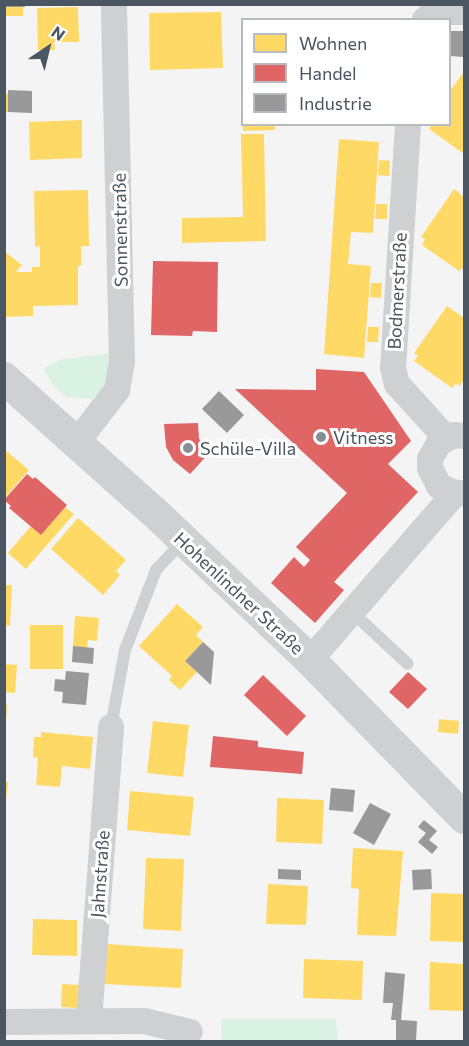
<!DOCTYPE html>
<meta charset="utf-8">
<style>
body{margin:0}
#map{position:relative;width:469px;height:1046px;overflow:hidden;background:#f4f4f4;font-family:Commissioner,sans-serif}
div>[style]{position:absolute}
.green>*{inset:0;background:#d9f2e3}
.homes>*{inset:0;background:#ffd966}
.shops>*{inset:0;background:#e06666}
.industry>*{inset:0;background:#999}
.service>*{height:12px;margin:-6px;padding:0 6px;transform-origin:6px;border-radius:6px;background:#ced0d2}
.minor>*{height:26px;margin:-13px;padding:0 13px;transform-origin:13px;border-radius:13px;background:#ced0d2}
.tertiary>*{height:32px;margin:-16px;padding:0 16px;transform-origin:16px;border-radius:16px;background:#ced0d2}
.dots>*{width:16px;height:16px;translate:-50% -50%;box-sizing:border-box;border:3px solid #fff;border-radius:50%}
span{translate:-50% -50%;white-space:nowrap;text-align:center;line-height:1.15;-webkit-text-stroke:6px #fff;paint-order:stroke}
.street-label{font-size:18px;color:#4a5661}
.poi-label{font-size:18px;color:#4a5661}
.left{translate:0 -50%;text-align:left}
.frame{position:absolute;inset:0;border:6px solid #4a5661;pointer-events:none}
.legend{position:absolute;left:241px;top:18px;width:210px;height:108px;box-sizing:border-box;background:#fff;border:2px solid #b7bbc0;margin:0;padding:8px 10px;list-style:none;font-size:18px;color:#4a5661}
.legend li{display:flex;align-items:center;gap:12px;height:30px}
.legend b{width:30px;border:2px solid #b7bbc0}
.north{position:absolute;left:18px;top:18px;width:60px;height:60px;-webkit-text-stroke:4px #fff;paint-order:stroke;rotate:35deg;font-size:16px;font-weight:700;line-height:24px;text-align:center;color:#4a5661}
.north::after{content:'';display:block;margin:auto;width:21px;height:27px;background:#4a5661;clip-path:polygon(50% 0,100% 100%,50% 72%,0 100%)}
</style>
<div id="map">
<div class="green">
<i style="clip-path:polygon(110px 353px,114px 380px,92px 399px,66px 397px,54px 386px,43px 369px,59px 360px)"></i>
<i style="clip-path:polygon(221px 1019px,336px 1019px,338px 1041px,222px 1041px)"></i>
</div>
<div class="homes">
<i style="clip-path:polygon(6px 7px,23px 7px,23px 16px,5px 16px)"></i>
<i style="clip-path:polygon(78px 7px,79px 42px,54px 42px,55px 50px,38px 50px,37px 8px)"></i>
<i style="clip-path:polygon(221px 12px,223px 68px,150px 70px,149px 13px)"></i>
<i style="clip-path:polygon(462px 74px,464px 76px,464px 154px,429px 129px,432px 124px,450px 124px,450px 91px)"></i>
<i style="clip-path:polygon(4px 94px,8px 94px,8px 112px,4px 112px)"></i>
<i style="clip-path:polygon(82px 120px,82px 158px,30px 160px,29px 122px)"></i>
<i style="clip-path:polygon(243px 124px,275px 124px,275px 130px,243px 131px)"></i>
<i style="clip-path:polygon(241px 134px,264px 134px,266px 241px,182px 243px,182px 218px,243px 217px)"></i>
<i style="clip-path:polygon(339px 139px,379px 142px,373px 233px,351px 232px,348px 264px,371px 266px,364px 358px,324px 354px)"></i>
<i style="clip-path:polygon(379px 160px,390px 161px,389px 176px,378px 175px)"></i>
<i style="clip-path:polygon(454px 189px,464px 197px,464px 267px,459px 271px,422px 245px,425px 239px,421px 237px)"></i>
<i style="clip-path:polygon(88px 190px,89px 246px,81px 246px,81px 266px,78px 266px,78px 305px,33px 306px,33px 316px,4px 317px,4px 251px,22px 265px,16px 272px,32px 272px,32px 267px,40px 267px,40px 246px,35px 247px,34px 191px)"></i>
<i style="clip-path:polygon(376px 204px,387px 204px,387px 219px,375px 219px)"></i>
<i style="clip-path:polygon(371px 283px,382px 283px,381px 298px,370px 297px)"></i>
<i style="clip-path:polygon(447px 306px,464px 318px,464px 379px,460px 386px,456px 383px,452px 388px,414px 361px,418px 356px,414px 353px)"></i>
<i style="clip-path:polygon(368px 327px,379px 327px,378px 342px,367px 342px)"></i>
<i style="clip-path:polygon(4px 449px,29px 470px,4px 499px)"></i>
<i style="clip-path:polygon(65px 507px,74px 514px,26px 569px,8px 553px,31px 526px,41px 535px)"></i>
<i style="clip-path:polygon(78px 518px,126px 560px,116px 571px,120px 575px,103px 595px,51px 549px)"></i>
<i style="clip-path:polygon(5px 585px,12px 585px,10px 626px,5px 625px)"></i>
<i style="clip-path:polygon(177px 604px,203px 627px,196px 635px,203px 642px,185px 661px,197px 672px,180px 690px,169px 680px,172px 676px,139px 646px)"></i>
<i style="clip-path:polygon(75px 616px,99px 618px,97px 641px,88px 640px,87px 648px,73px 646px)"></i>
<i style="clip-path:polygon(30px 625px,63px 625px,63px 669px,30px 669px)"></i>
<i style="clip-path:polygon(4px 664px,17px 665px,15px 693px,4px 692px)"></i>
<i style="clip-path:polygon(4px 704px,7px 704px,6px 722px,4px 722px)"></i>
<i style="clip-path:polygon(439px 719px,459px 721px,458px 734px,438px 732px)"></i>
<i style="clip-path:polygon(153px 721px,189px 725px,183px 777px,147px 773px)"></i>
<i style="clip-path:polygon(41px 732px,93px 737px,90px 769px,62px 766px,60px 787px,36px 785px,38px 758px,33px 757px,34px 737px,41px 737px)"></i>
<i style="clip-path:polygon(4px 782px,8px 782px,6px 800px,4px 800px)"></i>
<i style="clip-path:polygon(130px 791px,194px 797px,190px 836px,127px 830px)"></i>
<i style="clip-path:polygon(277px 798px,324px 800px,322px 844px,276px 842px)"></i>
<i style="clip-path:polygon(353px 848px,403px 851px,396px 936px,357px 935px,359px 889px,351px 888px)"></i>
<i style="clip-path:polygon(146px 858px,184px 859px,181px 931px,143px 929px)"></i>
<i style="clip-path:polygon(268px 884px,308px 886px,306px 925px,266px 924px)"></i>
<i style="clip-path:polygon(431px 893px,464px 894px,464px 942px,430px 941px)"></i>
<i style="clip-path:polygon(33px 919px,77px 920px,77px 956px,32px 955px)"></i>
<i style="clip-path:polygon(106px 944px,183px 949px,181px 988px,104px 984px)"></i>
<i style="clip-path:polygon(304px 959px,363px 961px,362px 1000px,303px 998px)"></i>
<i style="clip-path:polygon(430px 962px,464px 964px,464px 1011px,429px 1010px)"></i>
<i style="clip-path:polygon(62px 984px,79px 985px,77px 1008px,61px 1007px)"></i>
</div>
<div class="shops">
<i style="clip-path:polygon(153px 261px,218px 262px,217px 332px,193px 331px,192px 336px,151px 335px)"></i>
<i style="clip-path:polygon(316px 369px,364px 372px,411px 441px,388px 464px,418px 492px,334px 582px,344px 590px,315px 623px,271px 583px,294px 557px,304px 567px,310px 560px,296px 547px,347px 493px,235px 389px,316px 390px)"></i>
<i style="clip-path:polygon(198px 423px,199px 439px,212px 450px,190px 474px,173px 460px,166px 447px,164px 424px)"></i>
<i style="clip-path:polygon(27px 474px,33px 479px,35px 477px,67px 505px,41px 535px,9px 508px,11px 506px,4px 500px)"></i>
<i style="clip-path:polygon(408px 672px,427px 689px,408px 709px,389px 692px)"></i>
<i style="clip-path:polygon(263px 675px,306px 716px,287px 736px,244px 695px)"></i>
<i style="clip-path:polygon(213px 736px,258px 741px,258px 747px,304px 752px,302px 774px,210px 767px)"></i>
</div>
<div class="industry">
<i style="clip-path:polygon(4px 4px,25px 4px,25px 7px,4px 7px)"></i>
<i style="clip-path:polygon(450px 31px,464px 31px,464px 57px,450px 56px)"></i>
<i style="clip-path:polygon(8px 90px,32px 91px,32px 113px,8px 112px)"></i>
<i style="clip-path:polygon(219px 391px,244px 415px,227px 433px,202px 409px)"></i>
<i style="clip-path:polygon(203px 642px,214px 652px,211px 685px,185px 661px)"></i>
<i style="clip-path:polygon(73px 646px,94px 648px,93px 664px,72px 662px)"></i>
<i style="clip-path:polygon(66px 671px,89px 673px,86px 705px,62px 703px,63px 692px,54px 691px,55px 679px,65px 680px)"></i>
<i style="clip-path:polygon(331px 788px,355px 790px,353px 812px,329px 810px)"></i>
<i style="clip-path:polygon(370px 803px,391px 814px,374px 845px,353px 833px)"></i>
<i style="clip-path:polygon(424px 820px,437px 831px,429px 840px,438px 847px,432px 854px,418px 842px,426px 833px,418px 827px)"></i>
<i style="clip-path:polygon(278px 869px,301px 870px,301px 880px,278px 879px)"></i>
<i style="clip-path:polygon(431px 869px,432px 889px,413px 890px,412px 870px)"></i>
<i style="clip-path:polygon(385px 972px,405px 974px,401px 1020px,417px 1021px,416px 1042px,396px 1042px,396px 1020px,391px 1020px,393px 1003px,383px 1003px)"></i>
</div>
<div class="service">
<i style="left:352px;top:612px;width:76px;rotate:42.9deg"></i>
<i style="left:111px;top:727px;width:78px;rotate:-79.7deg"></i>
<i style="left:125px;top:650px;width:86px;rotate:-68.8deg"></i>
<i style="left:156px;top:570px;width:40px;rotate:-47deg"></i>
</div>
<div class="minor">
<i style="left:425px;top:20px;width:11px;rotate:-45deg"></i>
<i style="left:433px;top:12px;width:31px"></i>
<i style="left:408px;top:124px;width:244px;rotate:93.5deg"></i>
<i style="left:393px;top:368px;width:16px;rotate:76deg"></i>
<i style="left:397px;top:384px;width:73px;rotate:47.8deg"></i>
<i style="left:464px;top:436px;width:10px;rotate:-174deg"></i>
<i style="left:454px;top:435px;width:17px;rotate:152deg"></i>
<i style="left:439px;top:443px;width:18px;rotate:119deg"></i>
<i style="left:430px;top:459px;width:9px;rotate:90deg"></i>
<i style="left:430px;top:468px;width:20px;rotate:63deg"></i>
<i style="left:439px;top:486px;width:17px;rotate:24deg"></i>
<i style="left:455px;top:493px;width:9px"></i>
<i style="left:77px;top:442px;width:66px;rotate:-52.4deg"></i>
<i style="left:117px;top:390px;width:29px;rotate:-80deg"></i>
<i style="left:122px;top:361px;width:357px;rotate:-91.3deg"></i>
<i style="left:310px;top:660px;width:221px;rotate:-49deg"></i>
<i style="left:89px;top:1021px;width:295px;rotate:-85.7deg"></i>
<i style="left:4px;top:1022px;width:140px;rotate:-0.4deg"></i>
<i style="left:144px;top:1021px;width:47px;rotate:13.4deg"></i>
</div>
<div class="tertiary">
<i style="left:4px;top:378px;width:200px;rotate:41.8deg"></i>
<i style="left:153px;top:511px;width:216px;rotate:43.5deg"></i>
<i style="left:310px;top:660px;width:221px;rotate:45.7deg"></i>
</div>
<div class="dots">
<i style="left:321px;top:437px;background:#868d94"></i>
<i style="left:188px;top:448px;background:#868d94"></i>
</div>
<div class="street-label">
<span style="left:120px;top:230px;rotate:-91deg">Sonnenstraße</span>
<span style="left:397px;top:291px;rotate:-87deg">Bodmerstraße</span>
<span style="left:239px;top:593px;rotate:43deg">Hohenlindner Straße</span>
<span style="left:100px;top:874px;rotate:-86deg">Jahnstraße</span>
</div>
<div class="poi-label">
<span class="left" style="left:333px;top:437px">Vitness</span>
<span class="left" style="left:200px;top:448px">Schüle-Villa</span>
</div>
<div class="frame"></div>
<ul class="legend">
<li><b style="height:16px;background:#ffd966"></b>Wohnen</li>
<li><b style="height:16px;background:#e06666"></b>Handel</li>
<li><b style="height:16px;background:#999"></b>Industrie</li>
</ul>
<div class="north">N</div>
</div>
